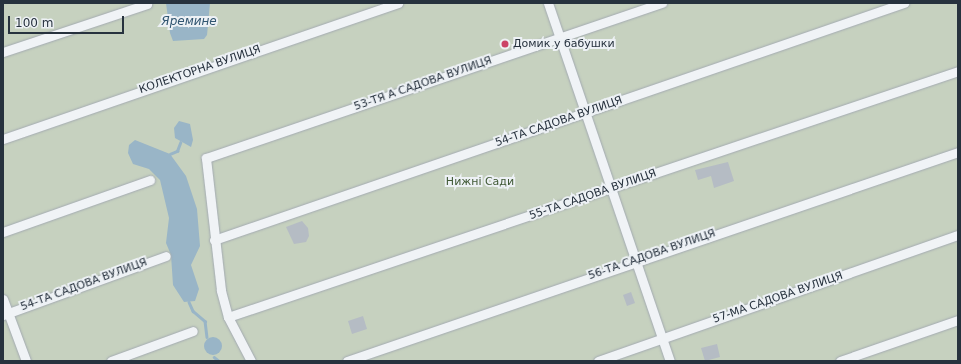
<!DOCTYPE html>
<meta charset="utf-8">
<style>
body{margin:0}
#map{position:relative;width:961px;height:364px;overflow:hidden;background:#dee3e7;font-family:"DejaVu Sans",sans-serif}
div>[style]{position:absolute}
.green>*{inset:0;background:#c6d1bf}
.water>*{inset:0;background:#99b5c7}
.round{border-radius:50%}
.stream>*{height:2.5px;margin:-1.25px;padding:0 1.25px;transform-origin:1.25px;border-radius:1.25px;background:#99b5c7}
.building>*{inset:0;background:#b5bcc4}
.roads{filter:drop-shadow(0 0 1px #a3aab1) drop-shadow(0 0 1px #a3aab1)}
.minor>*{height:9px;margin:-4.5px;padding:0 4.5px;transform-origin:4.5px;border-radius:4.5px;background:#f0f3f6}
.dots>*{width:11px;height:11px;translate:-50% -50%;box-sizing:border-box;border:2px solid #edf1f5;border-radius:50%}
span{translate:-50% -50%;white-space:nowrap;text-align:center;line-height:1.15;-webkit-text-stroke:4px #edf1f5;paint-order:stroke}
.poi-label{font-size:11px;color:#27323e}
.left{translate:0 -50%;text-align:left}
.street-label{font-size:11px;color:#27323e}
.park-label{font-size:11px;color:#405935}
.water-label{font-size:12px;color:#325671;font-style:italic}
.frame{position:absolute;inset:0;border:4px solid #27323e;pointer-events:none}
.scale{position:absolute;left:8px;top:16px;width:116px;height:18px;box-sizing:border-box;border:2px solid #27323e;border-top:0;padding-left:5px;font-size:12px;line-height:14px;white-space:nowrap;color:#27323e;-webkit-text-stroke:3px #edf1f5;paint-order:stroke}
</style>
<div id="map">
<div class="green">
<i style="clip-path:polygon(3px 3px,958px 3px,958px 361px,3px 361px)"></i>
</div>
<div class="water">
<i style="clip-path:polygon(166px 3px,210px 3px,207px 35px,204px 39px,173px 41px,170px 33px)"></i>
<i style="clip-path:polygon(179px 121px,190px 124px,193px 140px,191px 147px,175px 138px,174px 128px)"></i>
<i style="clip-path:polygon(135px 140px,170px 154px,186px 176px,197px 209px,200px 246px,191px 265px,199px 289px,195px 301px,184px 302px,173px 285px,171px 255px,166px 243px,169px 218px,160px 180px,149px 169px,133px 164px,128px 153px,129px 145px)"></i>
<i class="round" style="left:204px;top:337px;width:18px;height:18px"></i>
</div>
<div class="stream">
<i style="left:170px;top:154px;width:8px;rotate:-23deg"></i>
<i style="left:177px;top:151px;width:9px;rotate:-69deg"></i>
<i style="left:189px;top:302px;width:10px;rotate:66deg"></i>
<i style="left:193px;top:311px;width:16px;rotate:40deg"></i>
<i style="left:205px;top:321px;width:16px;rotate:83deg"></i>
<i style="left:214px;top:357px;width:6px;rotate:39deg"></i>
</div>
<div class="building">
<i style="clip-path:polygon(728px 162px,734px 181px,714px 188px,711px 176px,698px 180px,695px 170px)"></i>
<i style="clip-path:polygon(302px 221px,308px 228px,309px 236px,306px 242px,294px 244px,286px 227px)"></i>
<i style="clip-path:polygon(631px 292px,635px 303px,627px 306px,623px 295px)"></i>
<i style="clip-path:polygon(363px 316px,367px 329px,352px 334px,348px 321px)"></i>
<i style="clip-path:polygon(717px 344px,720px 357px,705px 361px,701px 348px)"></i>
</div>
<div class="roads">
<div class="minor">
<i style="left:548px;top:3px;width:378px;rotate:71.2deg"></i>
<i style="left:3px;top:52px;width:152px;rotate:-18.4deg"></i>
<i style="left:3px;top:139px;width:418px;rotate:-19deg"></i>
<i style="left:3px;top:232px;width:156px;rotate:-19.5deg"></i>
<i style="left:214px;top:240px;width:730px;rotate:-18.96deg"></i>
<i style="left:3px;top:299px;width:66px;rotate:69.6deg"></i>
<i style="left:3px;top:315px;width:173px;rotate:-19.9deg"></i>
<i style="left:228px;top:317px;width:770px;rotate:-18.62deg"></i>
<i style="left:111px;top:361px;width:87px;rotate:-20.1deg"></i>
<i style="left:251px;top:361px;width:50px;rotate:-117.6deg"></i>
<i style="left:228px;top:317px;width:28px;rotate:-105deg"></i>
<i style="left:221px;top:290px;width:133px;rotate:-96.5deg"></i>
<i style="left:206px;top:158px;width:482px;rotate:-18.8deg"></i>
<i style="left:347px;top:361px;width:646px;rotate:-18.88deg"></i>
<i style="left:598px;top:361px;width:381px;rotate:-19.3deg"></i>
<i style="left:840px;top:361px;width:125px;rotate:-19.2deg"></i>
</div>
</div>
<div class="dots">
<i style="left:505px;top:44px;background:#cc4368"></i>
</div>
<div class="poi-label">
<span class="left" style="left:513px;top:44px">Домик у бабушки</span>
</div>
<div class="street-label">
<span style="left:200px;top:70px;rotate:-19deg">КОЛЕКТОРНА ВУЛИЦЯ</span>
<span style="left:423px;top:84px;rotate:-19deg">53-ТЯ А САДОВА ВУЛИЦЯ</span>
<span style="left:559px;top:122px;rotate:-19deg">54-ТА САДОВА ВУЛИЦЯ</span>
<span style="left:593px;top:195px;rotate:-19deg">55-ТА САДОВА ВУЛИЦЯ</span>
<span style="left:652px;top:255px;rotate:-19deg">56-ТА САДОВА ВУЛИЦЯ</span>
<span style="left:84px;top:285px;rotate:-20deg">54-ТА САДОВА ВУЛИЦЯ</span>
<span style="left:778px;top:298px;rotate:-19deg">57-МА САДОВА ВУЛИЦЯ</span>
</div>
<div class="park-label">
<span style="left:480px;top:182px">Нижні Сади</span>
</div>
<div class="water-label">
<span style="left:189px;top:22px">Яремине</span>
</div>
<div class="frame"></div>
<div class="scale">100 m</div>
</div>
